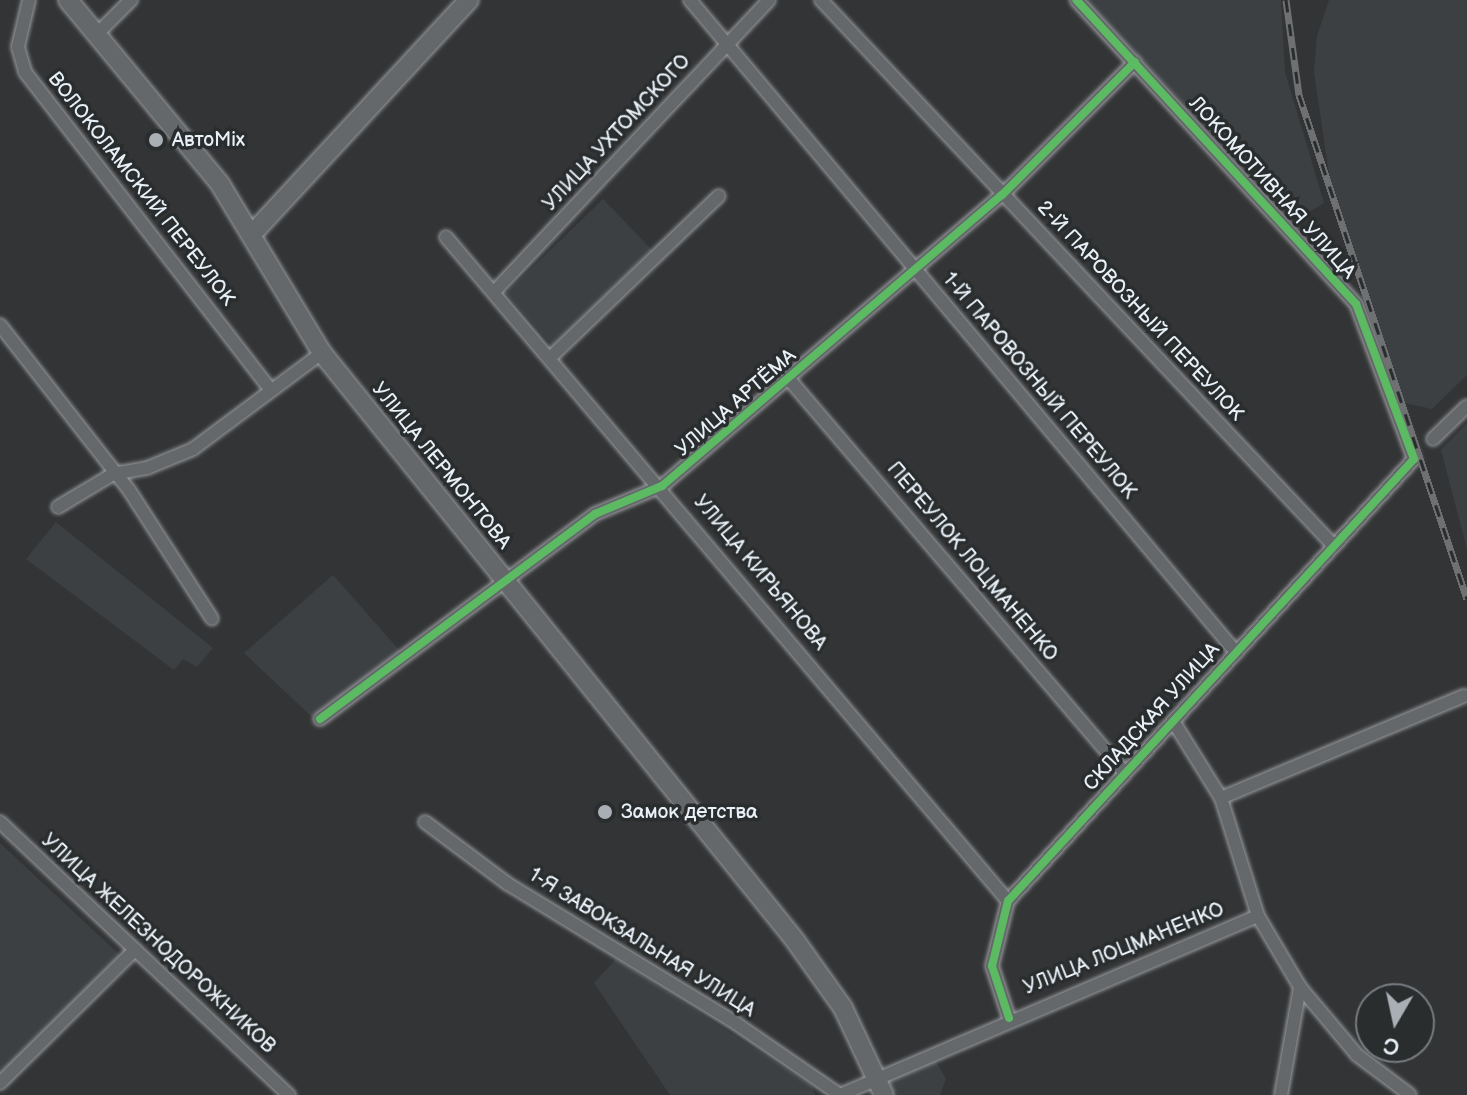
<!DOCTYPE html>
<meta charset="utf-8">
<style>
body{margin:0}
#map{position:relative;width:1467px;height:1095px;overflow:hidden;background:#333435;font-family:"Balsamiq Sans",sans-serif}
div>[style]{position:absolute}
.built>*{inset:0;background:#3d4042}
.roads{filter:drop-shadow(0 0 2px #999b9e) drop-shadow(0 0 2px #999b9e)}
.street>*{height:12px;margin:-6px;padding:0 6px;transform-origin:6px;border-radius:6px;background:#64686b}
.secondary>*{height:18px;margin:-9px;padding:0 9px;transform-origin:9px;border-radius:9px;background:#64686b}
.rail>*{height:7px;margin-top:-3.5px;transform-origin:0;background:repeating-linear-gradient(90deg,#2a2d2e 0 12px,#6e7071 0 24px);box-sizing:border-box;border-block:2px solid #6e7071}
.cycleway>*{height:8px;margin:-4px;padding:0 4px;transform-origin:4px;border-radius:4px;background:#5cba63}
.dots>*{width:22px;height:22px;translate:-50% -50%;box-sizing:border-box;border:4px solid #2a2d2e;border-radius:50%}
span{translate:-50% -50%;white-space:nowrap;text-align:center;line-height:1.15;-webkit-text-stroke:7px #2a2d2e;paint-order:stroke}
.street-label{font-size:20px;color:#e8f1f8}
.poi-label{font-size:20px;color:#e8f1f8}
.left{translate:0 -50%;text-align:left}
.north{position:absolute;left:1355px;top:983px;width:80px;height:80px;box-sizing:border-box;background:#2a2d2e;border:2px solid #767b7f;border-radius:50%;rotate:189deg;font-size:22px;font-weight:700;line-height:32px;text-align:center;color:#e8f1f8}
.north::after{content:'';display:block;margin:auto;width:28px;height:36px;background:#a9afb4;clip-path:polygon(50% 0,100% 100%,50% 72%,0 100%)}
</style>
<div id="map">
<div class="built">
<i style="clip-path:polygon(1085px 0,1281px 0,1285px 72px,1324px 203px,1296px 220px)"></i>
<i style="clip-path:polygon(1329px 0,1467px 0,1467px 375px,1432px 409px,1405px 403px,1329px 174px,1314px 72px,1317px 36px)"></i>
<i style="clip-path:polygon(603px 199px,652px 250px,553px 346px,506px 293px)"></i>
<i style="clip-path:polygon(1467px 423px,1467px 549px,1441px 450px)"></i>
<i style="clip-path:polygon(56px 522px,213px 648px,197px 667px,183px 659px,174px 670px,26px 559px)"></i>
<i style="clip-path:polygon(333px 575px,400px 651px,312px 717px,244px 653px)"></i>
<i style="clip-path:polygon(0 843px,120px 955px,0 1076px)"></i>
<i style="clip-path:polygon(616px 959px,812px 1086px,815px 1095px,670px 1095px,594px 983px)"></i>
<i style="clip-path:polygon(934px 1058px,946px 1079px,940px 1095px,892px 1095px,885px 1081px)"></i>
</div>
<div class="roads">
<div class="street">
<i style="left:29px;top:0;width:48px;rotate:103.2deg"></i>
<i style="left:18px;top:47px;width:26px;rotate:74deg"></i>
<i style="left:25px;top:72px;width:402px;rotate:52.3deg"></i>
<i style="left:690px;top:0;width:848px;rotate:50.07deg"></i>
<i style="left:821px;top:0;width:746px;rotate:46.79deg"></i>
<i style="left:98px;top:33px;width:47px;rotate:-45deg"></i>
<i style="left:446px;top:237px;width:870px;rotate:49.76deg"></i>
<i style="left:494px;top:292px;width:401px;rotate:-46.7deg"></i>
<i style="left:0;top:325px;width:209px;rotate:52deg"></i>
<i style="left:129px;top:490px;width:153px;rotate:57.2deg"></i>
<i style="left:552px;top:356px;width:231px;rotate:-43.8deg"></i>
<i style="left:788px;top:378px;width:518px;rotate:49.54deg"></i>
<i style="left:1433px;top:439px;width:47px;rotate:-44.1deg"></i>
<i style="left:58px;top:507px;width:64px;rotate:-31deg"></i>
<i style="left:113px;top:474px;width:35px;rotate:-10deg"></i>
<i style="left:147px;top:468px;width:50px;rotate:-22.4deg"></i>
<i style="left:193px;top:449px;width:161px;rotate:-36.7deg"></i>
<i style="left:320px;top:719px;width:343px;rotate:-36.7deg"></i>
<i style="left:595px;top:514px;width:73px;rotate:-22.7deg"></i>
<i style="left:662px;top:486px;width:448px;rotate:-40.6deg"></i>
<i style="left:1002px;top:195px;width:188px;rotate:-45deg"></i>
<i style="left:1173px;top:721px;width:91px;rotate:58.1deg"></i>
<i style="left:1221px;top:798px;width:124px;rotate:72.6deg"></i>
<i style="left:1258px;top:916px;width:82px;rotate:59.4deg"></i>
<i style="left:1300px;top:987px;width:89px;rotate:50deg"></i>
<i style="left:1357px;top:1055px;width:66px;rotate:37deg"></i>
<i style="left:1221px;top:798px;width:264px;rotate:-22.8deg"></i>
<i style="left:0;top:822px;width:398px;rotate:43.4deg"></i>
<i style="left:425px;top:822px;width:104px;rotate:36.8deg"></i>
<i style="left:508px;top:884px;width:268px;rotate:31.4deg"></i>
<i style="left:737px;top:1024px;width:125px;rotate:34.6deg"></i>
<i style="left:1009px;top:1018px;width:55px;rotate:-108.1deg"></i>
<i style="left:992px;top:966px;width:67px;rotate:-76.2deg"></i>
<i style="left:1008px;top:901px;width:600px;rotate:-47.43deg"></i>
<i style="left:1414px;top:459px;width:165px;rotate:-110.5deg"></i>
<i style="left:1356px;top:304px;width:413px;rotate:-132.6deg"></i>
<i style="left:0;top:1083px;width:190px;rotate:-44.6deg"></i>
<i style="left:840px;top:1095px;width:455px;rotate:-23.2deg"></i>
<i style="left:1281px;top:1095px;width:110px;rotate:-80deg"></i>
</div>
<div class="secondary">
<i style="left:68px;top:0;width:239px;rotate:50.4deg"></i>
<i style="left:220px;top:184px;width:197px;rotate:58.9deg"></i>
<i style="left:322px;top:353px;width:752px;rotate:51.15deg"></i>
<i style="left:794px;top:939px;width:85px;rotate:54.6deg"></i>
<i style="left:843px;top:1008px;width:96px;rotate:64.8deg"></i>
<i style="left:253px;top:233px;width:318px;rotate:-47.2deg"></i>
</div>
</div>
<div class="rail">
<i style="left:1286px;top:0;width:96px;rotate:82.2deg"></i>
<i style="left:1299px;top:95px;width:531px;rotate:71.57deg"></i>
</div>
<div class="cycleway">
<i style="left:320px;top:719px;width:343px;rotate:-36.7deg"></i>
<i style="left:595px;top:514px;width:73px;rotate:-22.7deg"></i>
<i style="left:662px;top:486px;width:448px;rotate:-40.6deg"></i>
<i style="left:1002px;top:195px;width:188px;rotate:-45deg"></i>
<i style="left:1009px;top:1018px;width:55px;rotate:-108.1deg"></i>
<i style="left:992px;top:966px;width:67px;rotate:-76.2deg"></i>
<i style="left:1008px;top:901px;width:600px;rotate:-47.43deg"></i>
<i style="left:1414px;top:459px;width:165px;rotate:-110.5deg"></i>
<i style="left:1356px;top:304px;width:413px;rotate:-132.6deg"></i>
</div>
<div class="dots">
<i style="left:156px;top:140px;background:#a9afb4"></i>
<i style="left:605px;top:812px;background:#a9afb4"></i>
</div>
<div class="street-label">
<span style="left:617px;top:133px;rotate:-47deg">УЛИЦА УХТОМСКОГО</span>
<span style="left:1272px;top:188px;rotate:48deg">ЛОКОМОТИВНАЯ УЛИЦА</span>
<span style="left:141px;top:189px;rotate:52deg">ВОЛОКОЛАМСКИЙ ПЕРЕУЛОК</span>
<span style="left:1140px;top:311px;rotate:47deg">2-Й ПАРОВОЗНЫЙ ПЕРЕУЛОК</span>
<span style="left:1039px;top:386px;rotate:50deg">1-Й ПАРОВОЗНЫЙ ПЕРЕУЛОК</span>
<span style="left:736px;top:403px;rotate:-41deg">УЛИЦА АРТЁМА</span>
<span style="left:441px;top:466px;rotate:51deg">УЛИЦА ЛЕРМОНТОВА</span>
<span style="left:972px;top:562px;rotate:50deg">ПЕРЕУЛОК ЛОЦМАНЕНКО</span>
<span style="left:760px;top:573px;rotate:50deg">УЛИЦА КИРЬЯНОВА</span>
<span style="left:1152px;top:717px;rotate:-48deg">СКЛАДСКАЯ УЛИЦА</span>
<span style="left:642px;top:943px;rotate:32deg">1-Я ЗАВОКЗАЛЬНАЯ УЛИЦА</span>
<span style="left:158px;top:944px;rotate:43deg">УЛИЦА ЖЕЛЕЗНОДОРОЖНИКОВ</span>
<span style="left:1124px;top:949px;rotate:-22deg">УЛИЦА ЛОЦМАНЕНКО</span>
</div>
<div class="poi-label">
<span class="left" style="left:172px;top:140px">АвтоMix</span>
<span class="left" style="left:621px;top:812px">Замок детства</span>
</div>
<div class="north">С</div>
</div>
